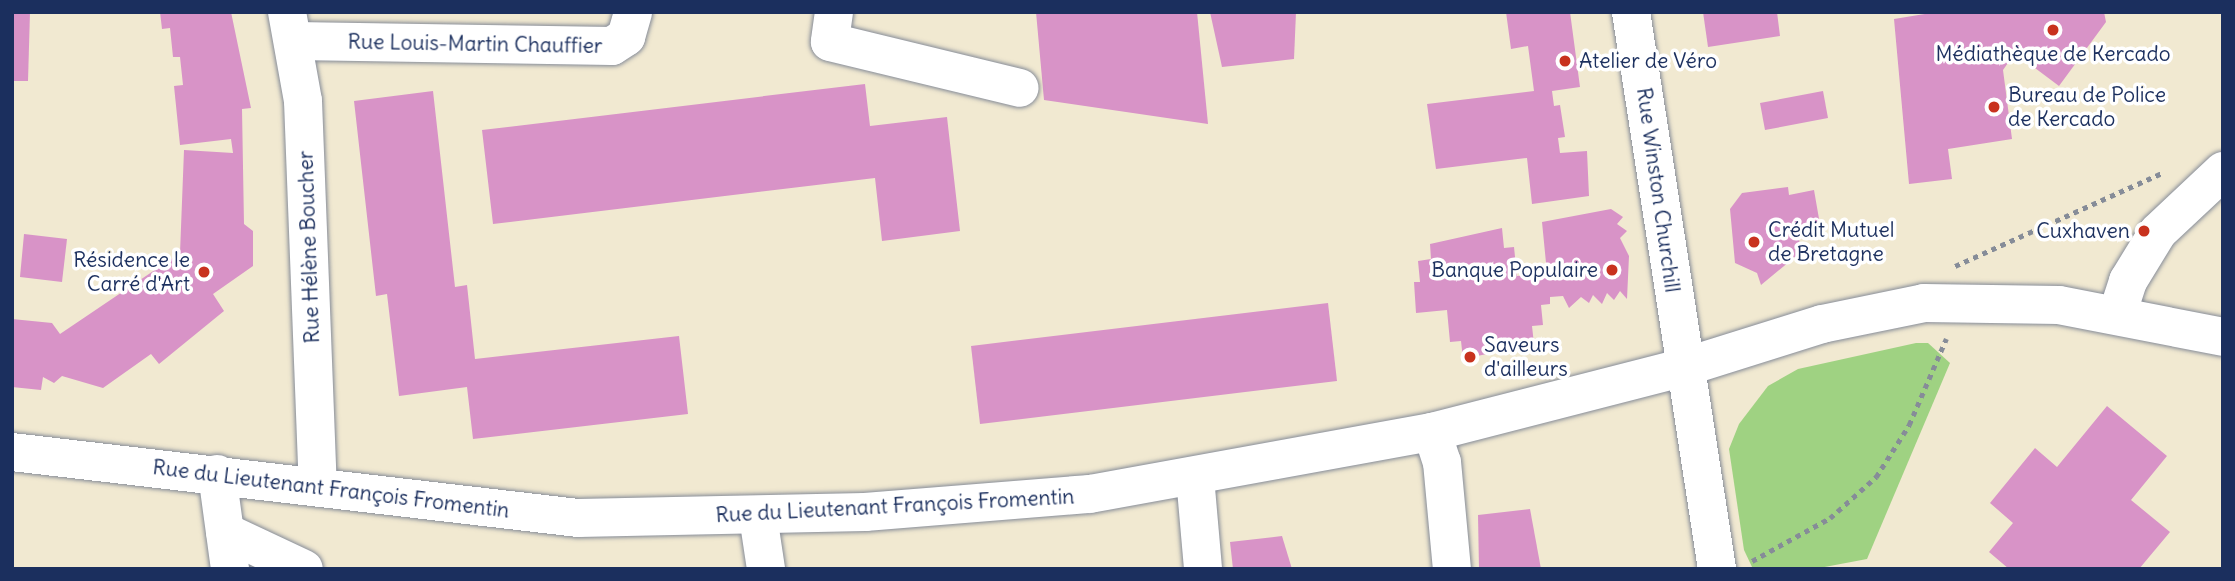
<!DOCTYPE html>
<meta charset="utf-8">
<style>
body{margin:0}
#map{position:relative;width:2235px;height:581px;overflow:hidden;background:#f1e9d1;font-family:Delius,sans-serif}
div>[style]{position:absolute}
.green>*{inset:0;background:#9fd282}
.building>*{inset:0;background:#d893c7}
.path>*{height:4.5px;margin-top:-2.25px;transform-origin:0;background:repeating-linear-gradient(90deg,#868c98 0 5px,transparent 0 10px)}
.roads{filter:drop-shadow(0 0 2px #868c98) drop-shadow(0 0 2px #868c98)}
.minor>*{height:38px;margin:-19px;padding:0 19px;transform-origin:19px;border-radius:19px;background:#fff}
.dots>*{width:19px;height:19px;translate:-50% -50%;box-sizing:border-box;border:4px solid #fff;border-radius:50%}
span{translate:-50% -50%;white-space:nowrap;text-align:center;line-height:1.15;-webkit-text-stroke:7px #fff;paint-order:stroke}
.street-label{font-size:21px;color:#1b2f5e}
.poi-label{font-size:21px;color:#1b2f5e}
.left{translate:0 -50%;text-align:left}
.right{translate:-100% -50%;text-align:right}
.frame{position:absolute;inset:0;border:14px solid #1b2f5e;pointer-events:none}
</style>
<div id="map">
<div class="green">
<i style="clip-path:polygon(1916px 343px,1928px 343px,1950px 363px,1867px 559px,1814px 569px,1753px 569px,1744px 550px,1729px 449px,1739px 424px,1768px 386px,1798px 369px)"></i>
</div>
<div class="building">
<i style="clip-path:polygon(12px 12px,30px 12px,28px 81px,12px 81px)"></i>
<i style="clip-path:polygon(160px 12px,231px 12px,251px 108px,242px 109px,244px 224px,253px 231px,253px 266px,213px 294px,224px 311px,159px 364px,151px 354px,103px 388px,62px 376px,54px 383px,43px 377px,41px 390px,12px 387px,12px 319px,52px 323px,60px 334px,180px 253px,184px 150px,233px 153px,231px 139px,180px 145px,174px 86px,183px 85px,180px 57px,173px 57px,170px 28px,162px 29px)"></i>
<i style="clip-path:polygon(1036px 12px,1197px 12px,1208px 124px,1044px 100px)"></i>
<i style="clip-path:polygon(1210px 12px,1296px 12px,1294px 59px,1222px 67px)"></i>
<i style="clip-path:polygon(1506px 12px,1570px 12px,1580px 87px,1552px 91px,1554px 106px,1560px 105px,1565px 137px,1558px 138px,1560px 153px,1587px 151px,1589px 196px,1532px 204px,1527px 158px,1436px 169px,1427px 104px,1534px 91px,1528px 46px,1511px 49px)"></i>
<i style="clip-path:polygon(1703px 12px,1777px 12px,1780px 36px,1708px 47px)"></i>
<i style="clip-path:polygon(1937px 12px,2104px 12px,2106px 22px,2059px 86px,2015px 53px,2003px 70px,2012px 139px,1948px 149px,1952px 179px,1909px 184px,1894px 19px)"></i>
<i style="clip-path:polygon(865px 84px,870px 126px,947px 117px,960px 231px,882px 241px,875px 178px,493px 224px,482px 130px)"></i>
<i style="clip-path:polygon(433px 91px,455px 287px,467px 285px,475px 359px,679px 336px,688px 414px,473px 439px,467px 387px,399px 396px,387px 294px,376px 296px,354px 101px)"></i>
<i style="clip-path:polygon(1823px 91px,1828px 118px,1765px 130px,1760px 103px)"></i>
<i style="clip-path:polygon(1788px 187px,1789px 195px,1814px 190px,1822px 236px,1799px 239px,1801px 252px,1761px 285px,1757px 273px,1735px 263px,1730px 209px,1742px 193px)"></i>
<i style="clip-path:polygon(1611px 209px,1623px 217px,1617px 224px,1627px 231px,1620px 238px,1629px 256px,1627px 299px,1620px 291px,1614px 300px,1607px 293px,1602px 304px,1593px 295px,1589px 303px,1581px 297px,1569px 308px,1563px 296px,1550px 297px,1550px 304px,1541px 305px,1543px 325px,1532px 326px,1534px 344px,1463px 359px,1461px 341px,1450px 342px,1447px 310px,1416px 313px,1414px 282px,1420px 282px,1418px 261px,1431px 259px,1430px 244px,1502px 228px,1504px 248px,1514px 247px,1517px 276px,1547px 273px,1542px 222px)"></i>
<i style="clip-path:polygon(24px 234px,67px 239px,62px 282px,20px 277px)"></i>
<i style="clip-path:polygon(1328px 303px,1337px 381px,980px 424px,971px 346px)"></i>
<i style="clip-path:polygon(2107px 406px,2167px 456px,2131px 500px,2170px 532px,2139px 569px,2009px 569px,1989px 552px,2013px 523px,1990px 503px,2035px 448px,2057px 467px)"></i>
<i style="clip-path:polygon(1530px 509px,1541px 569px,1479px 569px,1478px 515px)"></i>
<i style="clip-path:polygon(1282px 536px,1292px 569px,1233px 569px,1230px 542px)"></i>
</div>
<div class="path">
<i style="left:1955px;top:266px;width:229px;rotate:-24.2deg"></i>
<i style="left:1752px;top:561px;width:89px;rotate:-28.9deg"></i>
<i style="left:1830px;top:518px;width:62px;rotate:-41.7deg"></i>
<i style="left:1876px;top:477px;width:62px;rotate:-57.6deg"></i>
<i style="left:1909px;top:425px;width:94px;rotate:-66.7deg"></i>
</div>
<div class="roads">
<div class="minor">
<i style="left:287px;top:12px;width:90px;rotate:79.8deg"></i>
<i style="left:303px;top:101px;width:383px;rotate:87.8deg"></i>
<i style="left:834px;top:12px;width:30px;rotate:98deg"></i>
<i style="left:830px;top:42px;width:195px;rotate:13.6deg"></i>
<i style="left:1631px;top:12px;width:564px;rotate:81.22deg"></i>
<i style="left:295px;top:41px;width:317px;rotate:0.9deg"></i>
<i style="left:612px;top:46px;width:17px;rotate:-33deg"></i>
<i style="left:626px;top:37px;width:26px;rotate:-74deg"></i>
<i style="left:2118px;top:312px;width:33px;rotate:-72deg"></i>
<i style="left:2128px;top:281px;width:57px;rotate:-58.5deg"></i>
<i style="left:2158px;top:232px;width:89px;rotate:-43.2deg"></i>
<i style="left:1432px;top:432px;width:32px;rotate:72deg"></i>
<i style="left:1442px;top:462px;width:107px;rotate:84.7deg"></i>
<i style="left:12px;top:452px;width:570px;rotate:6.65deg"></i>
<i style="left:578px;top:518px;width:287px;rotate:-1.2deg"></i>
<i style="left:865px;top:512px;width:226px;rotate:-4.6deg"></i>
<i style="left:1090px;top:494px;width:348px;rotate:-10.3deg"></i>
<i style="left:1432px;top:432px;width:261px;rotate:-14.4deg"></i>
<i style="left:1685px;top:367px;width:144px;rotate:-17.4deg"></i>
<i style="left:1822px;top:324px;width:104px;rotate:-11.6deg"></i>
<i style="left:1924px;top:303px;width:135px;rotate:0.8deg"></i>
<i style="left:2059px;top:305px;width:167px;rotate:11deg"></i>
<i style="left:217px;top:474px;width:96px;rotate:82.2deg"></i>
<i style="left:1195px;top:477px;width:92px;rotate:85deg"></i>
<i style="left:758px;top:516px;width:54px;rotate:81.4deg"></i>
<i style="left:225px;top:532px;width:87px;rotate:25.1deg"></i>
</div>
</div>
<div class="dots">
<i style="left:2053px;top:30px;background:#c8321e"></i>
<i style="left:1565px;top:61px;background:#c8321e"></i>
<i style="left:1994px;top:107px;background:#c8321e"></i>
<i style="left:2144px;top:231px;background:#c8321e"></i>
<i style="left:1754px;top:242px;background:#c8321e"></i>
<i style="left:1612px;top:270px;background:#c8321e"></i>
<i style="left:204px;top:272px;background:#c8321e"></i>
<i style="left:1470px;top:357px;background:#c8321e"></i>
</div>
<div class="street-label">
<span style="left:475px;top:44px;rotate:1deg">Rue Louis-Martin Chauffier</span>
<span style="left:1658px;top:190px;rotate:82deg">Rue Winston Churchill</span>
<span style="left:309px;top:247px;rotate:-92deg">Rue Hélène Boucher</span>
<span style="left:331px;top:489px;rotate:7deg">Rue du Lieutenant François Fromentin</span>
<span style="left:895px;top:506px;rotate:-3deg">Rue du Lieutenant François Fromentin</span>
</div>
<div class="poi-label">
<span style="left:2053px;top:54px">Médiathèque de Kercado</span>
<span class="left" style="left:1579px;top:61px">Atelier de Véro</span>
<span class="left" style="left:2008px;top:107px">Bureau de Police<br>de Kercado</span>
<span class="left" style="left:1768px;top:242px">Crédit Mutuel<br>de Bretagne</span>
<span class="right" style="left:2130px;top:231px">Cuxhaven</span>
<span class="right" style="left:190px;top:272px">Résidence le<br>Carré d'Art</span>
<span class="right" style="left:1598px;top:270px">Banque Populaire</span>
<span class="left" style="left:1484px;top:357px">Saveurs<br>d'ailleurs</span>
</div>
<div class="frame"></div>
</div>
